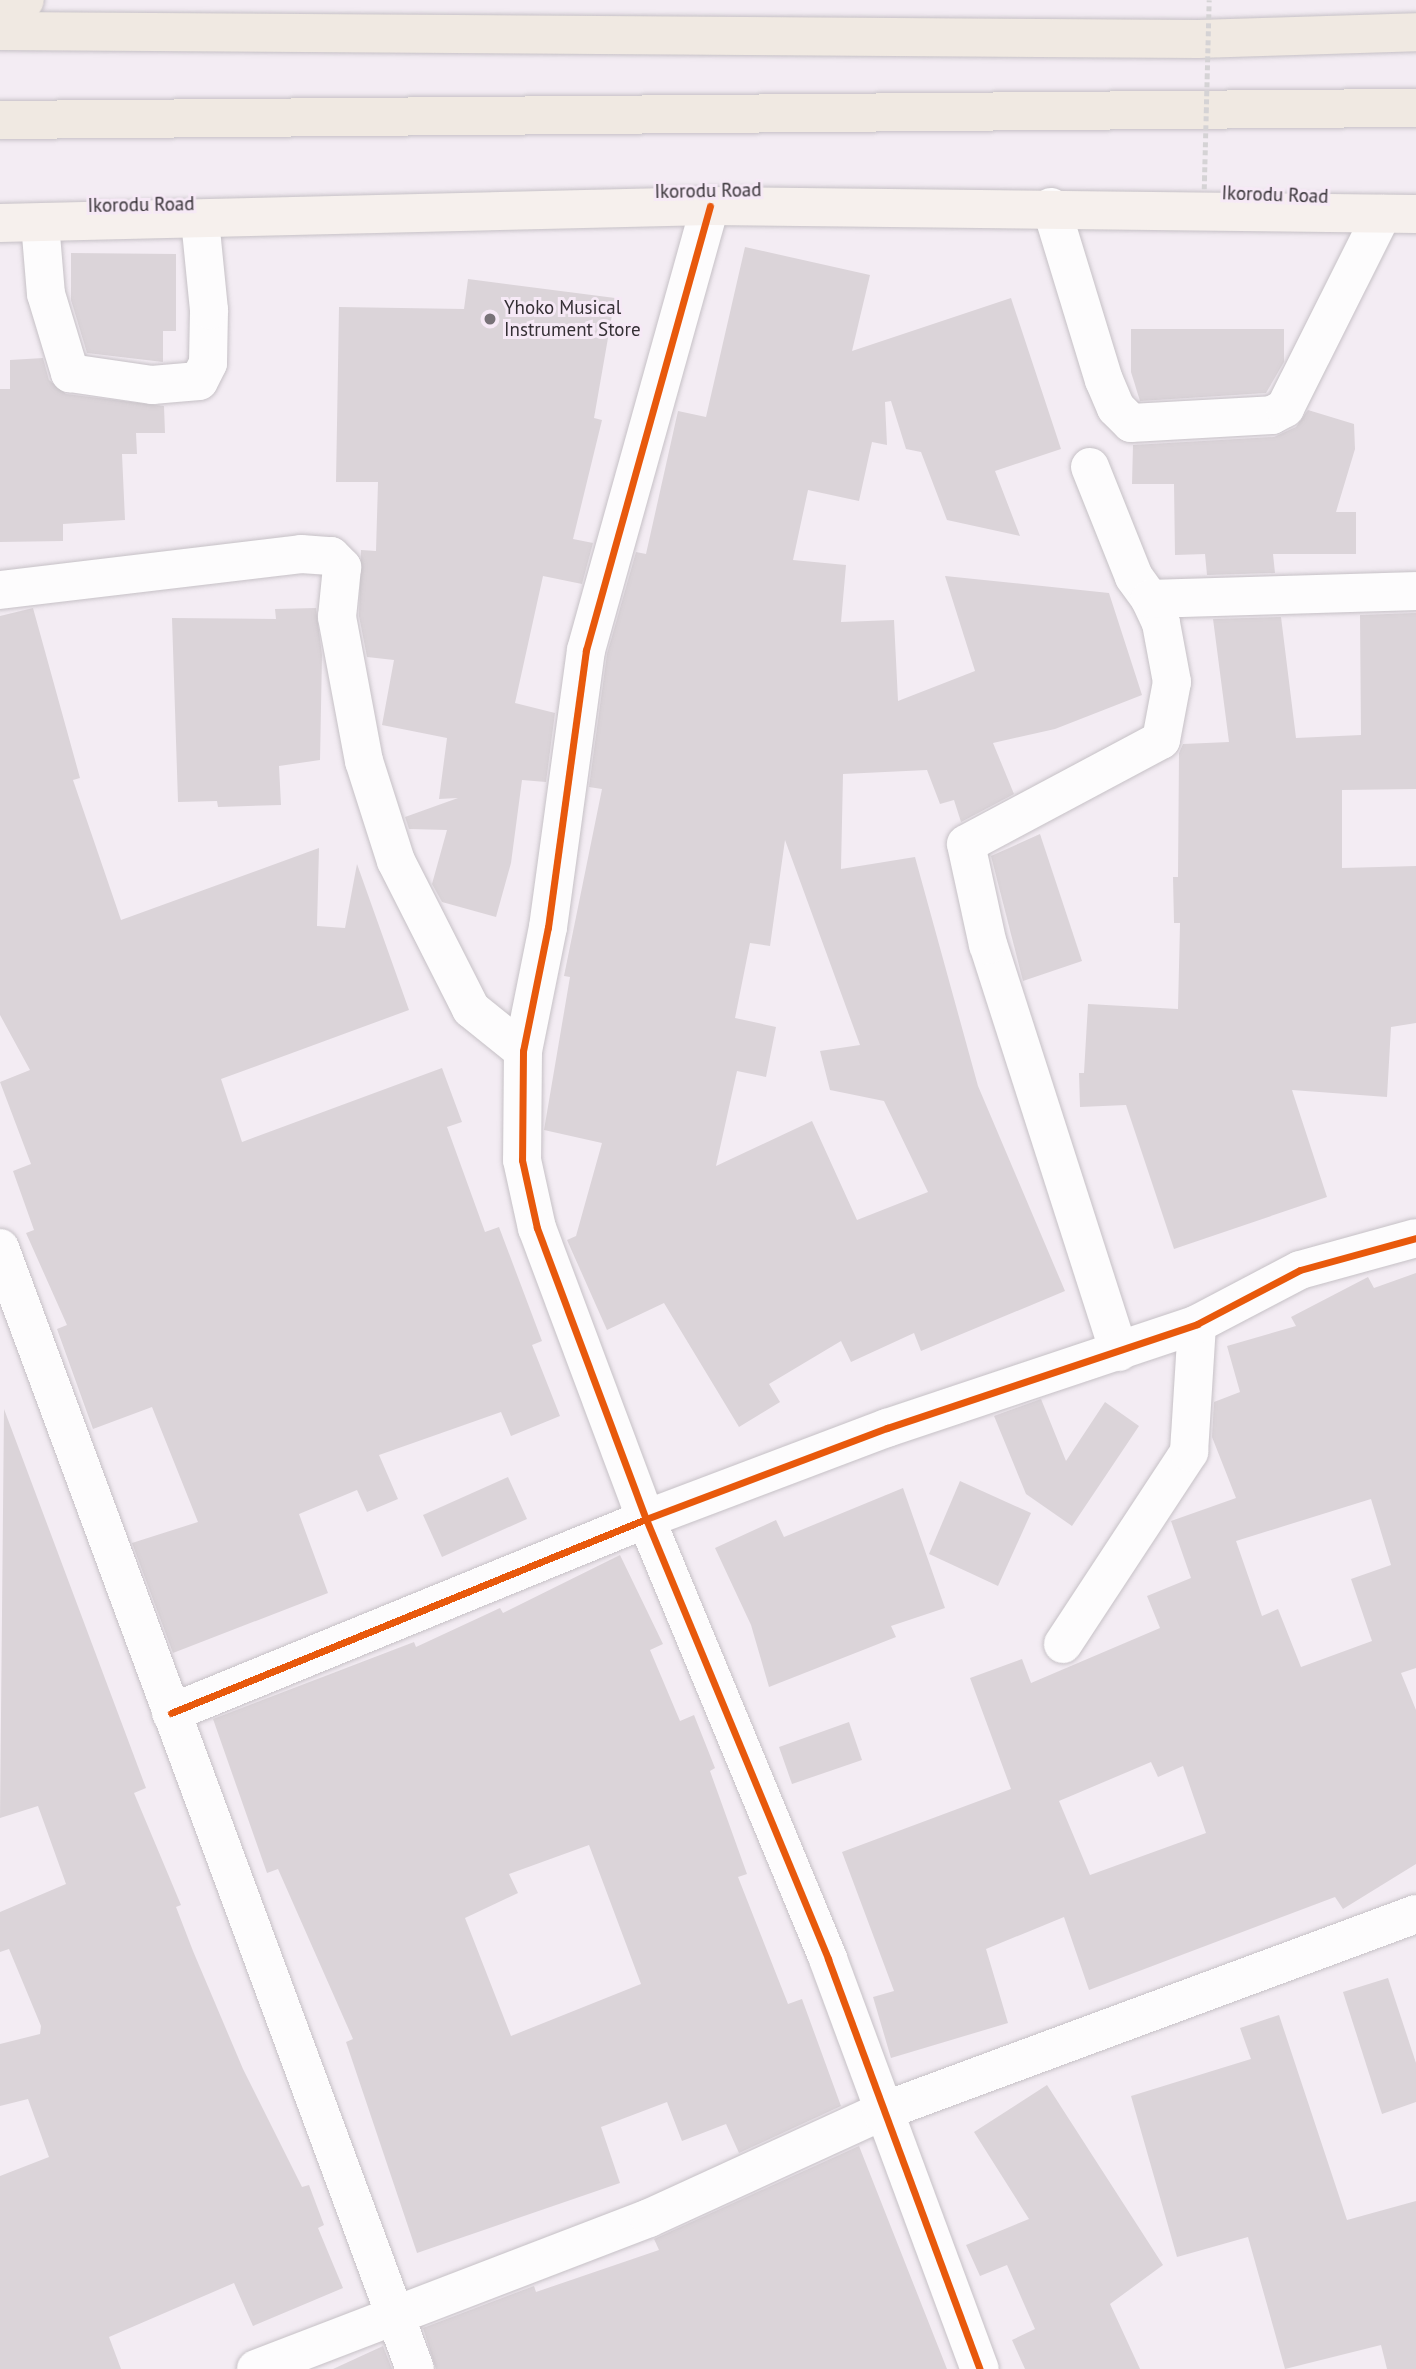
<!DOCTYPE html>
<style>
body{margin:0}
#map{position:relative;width:1416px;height:2369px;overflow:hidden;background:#f3ecf3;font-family:"PT Sans",sans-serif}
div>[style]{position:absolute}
.building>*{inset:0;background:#dbd4d9}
.roads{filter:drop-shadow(0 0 2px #c6c1c6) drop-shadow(0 0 2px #c6c1c6)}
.minor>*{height:38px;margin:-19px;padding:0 19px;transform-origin:19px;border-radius:19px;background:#fdfcfd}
.major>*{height:38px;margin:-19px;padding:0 19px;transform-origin:19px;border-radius:19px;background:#f6f0ed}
.highway>*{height:38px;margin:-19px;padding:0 19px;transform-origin:19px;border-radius:19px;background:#f0e9e2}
.path-bridge>*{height:4.5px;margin-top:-2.25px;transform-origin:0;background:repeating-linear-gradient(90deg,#d5d3d5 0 5px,transparent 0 8.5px)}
.cycleway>*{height:7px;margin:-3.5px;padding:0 3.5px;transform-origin:3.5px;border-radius:3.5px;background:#e8590c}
.dots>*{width:19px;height:19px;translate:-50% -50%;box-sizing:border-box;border:4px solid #f6e9f6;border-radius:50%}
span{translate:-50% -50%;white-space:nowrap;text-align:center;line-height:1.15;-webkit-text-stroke:6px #f6e9f6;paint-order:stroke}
.street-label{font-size:19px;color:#353035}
.poi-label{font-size:19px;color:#353035}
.left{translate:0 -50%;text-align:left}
</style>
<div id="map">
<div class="building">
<i style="clip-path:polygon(evenodd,745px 247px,870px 275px,852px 351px,1011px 298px,1061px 449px,995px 471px,1020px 536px,947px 520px,921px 452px,906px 449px,891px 401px,885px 402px,887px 445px,872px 442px,859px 501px,808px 490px,793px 560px,846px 565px,841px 622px,894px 620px,898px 701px,975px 671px,945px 576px,1109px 593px,1142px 695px,1055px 729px,993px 743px,1014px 794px,961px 822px,954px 800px,940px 804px,927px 770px,843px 774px,841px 869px,915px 857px,978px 1086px,1065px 1291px,921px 1351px,914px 1333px,851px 1362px,841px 1341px,769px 1384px,780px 1402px,739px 1427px,664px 1303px,607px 1330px,567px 1240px,576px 1236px,602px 1143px,544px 1130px,570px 977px,564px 976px,602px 789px,589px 787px,607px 654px,636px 552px,646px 554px,678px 411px,706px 417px,745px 247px,785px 840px,860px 1045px,820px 1051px,830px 1090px,884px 1101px,928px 1192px,857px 1220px,812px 1121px,716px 1166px,737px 1071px,766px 1077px,776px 1027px,735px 1018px,750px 943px,770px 946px,785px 840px)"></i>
<i style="clip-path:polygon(71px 253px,176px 254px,176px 331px,163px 331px,163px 362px,87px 353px,71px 300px)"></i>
<i style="clip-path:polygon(468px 279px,615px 298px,594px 418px,602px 420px,573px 539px,593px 543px,582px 584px,543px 576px,515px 703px,555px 713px,546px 782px,522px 780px,511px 863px,496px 917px,442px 902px,432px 884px,447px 830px,409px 829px,405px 817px,458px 798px,439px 799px,447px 738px,382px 725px,394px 660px,367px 657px,359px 616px,361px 550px,376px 551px,378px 482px,336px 482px,339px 307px,464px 309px)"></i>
<i style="clip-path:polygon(1131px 329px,1284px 329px,1284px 362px,1266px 393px,1140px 401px,1131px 372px)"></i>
<i style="clip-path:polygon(43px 358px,49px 380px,66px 394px,164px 406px,165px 433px,136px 433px,137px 454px,122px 454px,125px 520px,63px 524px,63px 541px,0 542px,0 389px,10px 389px,10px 360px)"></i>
<i style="clip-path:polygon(1308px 410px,1354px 424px,1355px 449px,1336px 512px,1356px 512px,1356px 554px,1273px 554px,1275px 573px,1207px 575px,1205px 554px,1175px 555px,1174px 484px,1132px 484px,1133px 445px,1274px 437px,1296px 427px)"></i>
<i style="clip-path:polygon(33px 608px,80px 778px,73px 780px,121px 920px,319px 848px,317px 926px,345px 928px,357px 864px,409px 1010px,221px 1079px,242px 1142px,442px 1068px,462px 1122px,447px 1127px,485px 1232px,499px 1227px,542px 1341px,532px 1345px,560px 1416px,511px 1436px,501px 1412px,379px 1455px,398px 1499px,367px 1512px,357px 1490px,299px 1514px,328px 1593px,173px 1653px,132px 1543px,198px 1522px,152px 1407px,93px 1429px,57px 1329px,67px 1325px,26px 1233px,34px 1230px,13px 1171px,31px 1164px,0 1082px,30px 1070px,0 1015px,0 616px)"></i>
<i style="clip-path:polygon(316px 608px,322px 655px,320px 760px,279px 766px,281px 805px,218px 807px,217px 801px,178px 802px,172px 618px,276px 619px,275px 609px)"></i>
<i style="clip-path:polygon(1416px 613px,1416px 789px,1342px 790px,1342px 868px,1416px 866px,1416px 1023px,1391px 1027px,1387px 1097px,1292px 1090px,1327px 1197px,1174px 1249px,1126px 1105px,1080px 1107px,1079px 1073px,1084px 1073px,1088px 1004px,1178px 1009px,1180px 923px,1174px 923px,1173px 877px,1178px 877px,1179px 753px,1183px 744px,1229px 742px,1213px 619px,1281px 617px,1296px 738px,1361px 735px,1360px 615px)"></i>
<i style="clip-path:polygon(1040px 834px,1082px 961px,1023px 981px,991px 856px)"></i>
<i style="clip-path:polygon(evenodd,1416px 1273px,1416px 1668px,1401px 1673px,1416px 1710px,1416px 1864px,1343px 1909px,1335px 1897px,1089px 1990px,1064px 1917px,986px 1949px,1008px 2023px,891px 2058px,873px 1997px,894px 1991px,842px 1852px,1011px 1789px,970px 1678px,1022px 1659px,1031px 1683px,1160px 1628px,1147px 1596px,1191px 1578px,1171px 1521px,1236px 1498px,1212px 1437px,1214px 1402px,1240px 1392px,1227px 1346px,1296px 1326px,1291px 1317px,1368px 1277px,1374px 1288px,1416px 1273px,1371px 1499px,1391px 1565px,1351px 1579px,1372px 1641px,1301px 1667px,1278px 1609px,1262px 1616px,1236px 1541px,1371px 1499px,1416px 1273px,1151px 1762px,1158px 1777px,1183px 1766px,1206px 1833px,1090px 1875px,1059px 1801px,1151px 1762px)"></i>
<i style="clip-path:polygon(1041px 1399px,1066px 1461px,1105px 1402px,1139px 1426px,1072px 1526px,1026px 1494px,994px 1416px)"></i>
<i style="clip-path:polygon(4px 1409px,146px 1788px,134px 1793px,181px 1905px,176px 1907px,193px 1951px,243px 2069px,302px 2187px,309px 2185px,324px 2225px,318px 2228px,343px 2288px,253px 2326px,234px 2283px,109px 2337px,121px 2369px,0 2369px,0 2176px,49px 2157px,28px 2099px,0 2106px,0 2044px,40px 2034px,41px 2026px,9px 1949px,0 1952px,0 1912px,66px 1884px,38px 1806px,0 1818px)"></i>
<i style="clip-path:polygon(508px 1477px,527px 1519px,442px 1557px,423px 1515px)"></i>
<i style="clip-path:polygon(960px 1481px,1031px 1513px,998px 1586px,929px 1554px)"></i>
<i style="clip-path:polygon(903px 1488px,945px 1608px,891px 1626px,896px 1637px,769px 1687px,751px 1625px,715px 1548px,776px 1520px,784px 1537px)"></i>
<i style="clip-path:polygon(evenodd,620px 1555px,663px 1644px,650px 1650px,680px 1721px,694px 1715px,715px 1768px,710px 1771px,747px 1874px,738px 1877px,788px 2004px,802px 1999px,841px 2106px,739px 2153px,726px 2124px,682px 2141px,667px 2102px,601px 2127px,620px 2183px,417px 2253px,346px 2042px,353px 2039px,278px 1869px,267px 1873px,213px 1719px,414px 1642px,416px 1647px,500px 1608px,503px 1613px,620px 1555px,589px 1845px,641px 1984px,511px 2036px,465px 1918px,518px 1893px,509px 1874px,589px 1845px)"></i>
<i style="clip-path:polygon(849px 1722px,862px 1760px,792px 1784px,779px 1747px)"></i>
<i style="clip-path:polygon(1388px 1978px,1416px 2063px,1416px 2102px,1382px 2114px,1343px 1992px)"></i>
<i style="clip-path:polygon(1279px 2015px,1347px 2220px,1416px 2201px,1416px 2369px,1387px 2369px,1381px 2345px,1285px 2369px,1248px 2237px,1177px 2257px,1131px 2096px,1251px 2059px,1240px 2028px)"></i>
<i style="clip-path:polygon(1047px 2085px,1163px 2265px,1110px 2304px,1140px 2369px,1025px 2369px,1012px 2340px,1035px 2329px,1007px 2265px,980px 2276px,966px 2245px,1029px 2219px,974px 2132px)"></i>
<i style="clip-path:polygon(859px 2146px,947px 2369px,436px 2369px,423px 2328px,534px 2286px,536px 2292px,659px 2250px,654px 2239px)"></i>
<i style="clip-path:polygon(383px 2346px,392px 2369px,333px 2369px)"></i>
</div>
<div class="roads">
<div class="minor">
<i style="left:710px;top:206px;width:461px;rotate:105.6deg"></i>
<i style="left:586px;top:650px;width:280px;rotate:97.8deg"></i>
<i style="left:548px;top:927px;width:126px;rotate:101.4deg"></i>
<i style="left:523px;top:1051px;width:109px;rotate:90.5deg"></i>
<i style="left:522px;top:1160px;width:70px;rotate:77.6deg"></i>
<i style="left:537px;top:1228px;width:311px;rotate:69.5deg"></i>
<i style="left:646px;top:1519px;width:476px;rotate:67.5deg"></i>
<i style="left:828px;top:1959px;width:437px;rotate:69.7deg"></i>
<i style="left:1051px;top:207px;width:181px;rotate:73deg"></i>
<i style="left:1104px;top:380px;width:30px;rotate:67deg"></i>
<i style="left:1116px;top:408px;width:21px;rotate:45deg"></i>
<i style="left:1131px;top:423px;width:141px;rotate:-3.2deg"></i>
<i style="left:1272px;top:415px;width:15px;rotate:-28deg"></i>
<i style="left:1285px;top:408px;width:217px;rotate:-63.4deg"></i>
<i style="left:40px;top:223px;width:71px;rotate:85.2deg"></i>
<i style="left:46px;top:294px;width:83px;rotate:73.1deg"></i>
<i style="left:70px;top:373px;width:83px;rotate:8.3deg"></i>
<i style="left:152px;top:385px;width:47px;rotate:-4.9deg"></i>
<i style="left:199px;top:381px;width:20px;rotate:-63deg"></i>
<i style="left:208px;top:363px;width:53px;rotate:-88.9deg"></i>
<i style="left:209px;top:310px;width:90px;rotate:-95.7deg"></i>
<i style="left:1090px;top:467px;width:118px;rotate:68.2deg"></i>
<i style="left:1134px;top:577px;width:27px;rotate:54deg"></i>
<i style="left:0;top:590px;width:303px;rotate:-6.8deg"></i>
<i style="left:301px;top:554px;width:30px;rotate:4deg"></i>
<i style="left:331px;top:556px;width:16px;rotate:45deg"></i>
<i style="left:342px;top:567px;width:50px;rotate:95.7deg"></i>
<i style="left:337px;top:617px;width:147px;rotate:79.4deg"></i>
<i style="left:364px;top:761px;width:105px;rotate:72.3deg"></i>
<i style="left:396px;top:861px;width:166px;rotate:63.1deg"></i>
<i style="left:471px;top:1009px;width:67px;rotate:38.9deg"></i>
<i style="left:0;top:1248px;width:1195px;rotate:69.69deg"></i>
<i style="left:1119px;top:1352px;width:428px;rotate:-107.8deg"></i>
<i style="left:988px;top:945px;width:103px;rotate:-102.3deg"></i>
<i style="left:966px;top:844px;width:221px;rotate:-28.1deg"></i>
<i style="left:1161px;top:740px;width:59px;rotate:-79.3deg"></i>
<i style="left:1172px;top:682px;width:60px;rotate:-100.6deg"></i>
<i style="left:1161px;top:623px;width:26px;rotate:-115deg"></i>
<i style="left:1150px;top:599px;width:266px;rotate:-1.7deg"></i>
<i style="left:1063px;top:1644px;width:230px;rotate:-56.7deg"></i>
<i style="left:1189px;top:1452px;width:128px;rotate:-86.4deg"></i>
<i style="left:171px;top:1713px;width:513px;rotate:-22.22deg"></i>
<i style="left:646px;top:1519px;width:258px;rotate:-20.7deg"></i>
<i style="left:887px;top:1428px;width:327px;rotate:-18.5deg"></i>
<i style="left:1197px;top:1324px;width:116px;rotate:-27.7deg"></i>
<i style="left:1300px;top:1270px;width:120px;rotate:-15.4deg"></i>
<i style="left:256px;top:2369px;width:421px;rotate:-21deg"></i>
<i style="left:649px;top:2218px;width:255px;rotate:-24.6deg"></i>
<i style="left:881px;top:2112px;width:570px;rotate:-20.31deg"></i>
</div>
<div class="major">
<i style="left:0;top:223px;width:710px;rotate:-1.37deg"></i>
<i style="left:710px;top:206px;width:706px;rotate:0.65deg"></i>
</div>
<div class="highway">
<i style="left:0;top:4px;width:25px;rotate:-9deg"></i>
<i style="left:0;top:31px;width:1198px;rotate:0.38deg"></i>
<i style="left:1198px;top:39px;width:218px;rotate:-1.8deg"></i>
<i style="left:0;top:120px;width:1416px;rotate:-0.49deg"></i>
</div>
</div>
<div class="path-bridge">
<i style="left:1204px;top:189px;width:189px;rotate:-88.5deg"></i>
</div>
<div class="cycleway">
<i style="left:710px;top:206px;width:461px;rotate:105.6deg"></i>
<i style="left:586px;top:650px;width:280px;rotate:97.8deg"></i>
<i style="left:548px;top:927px;width:126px;rotate:101.4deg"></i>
<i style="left:523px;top:1051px;width:109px;rotate:90.5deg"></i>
<i style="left:522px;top:1160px;width:70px;rotate:77.6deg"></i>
<i style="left:537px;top:1228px;width:311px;rotate:69.5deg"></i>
<i style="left:646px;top:1519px;width:476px;rotate:67.5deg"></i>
<i style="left:828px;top:1959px;width:437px;rotate:69.7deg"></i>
<i style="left:171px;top:1713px;width:513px;rotate:-22.22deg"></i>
<i style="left:646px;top:1519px;width:258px;rotate:-20.7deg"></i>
<i style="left:887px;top:1428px;width:327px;rotate:-18.5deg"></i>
<i style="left:1197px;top:1324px;width:116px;rotate:-27.7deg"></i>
<i style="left:1300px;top:1270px;width:120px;rotate:-15.4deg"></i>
</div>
<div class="dots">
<i style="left:490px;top:319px;background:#787278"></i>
</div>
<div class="street-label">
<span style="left:708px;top:191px;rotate:-1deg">Ikorodu Road</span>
<span style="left:1275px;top:195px;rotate:2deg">Ikorodu Road</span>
<span style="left:141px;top:205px;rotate:-1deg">Ikorodu Road</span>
</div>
<div class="poi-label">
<span class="left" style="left:504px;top:319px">Yhoko Musical<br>Instrument Store</span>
</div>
</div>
